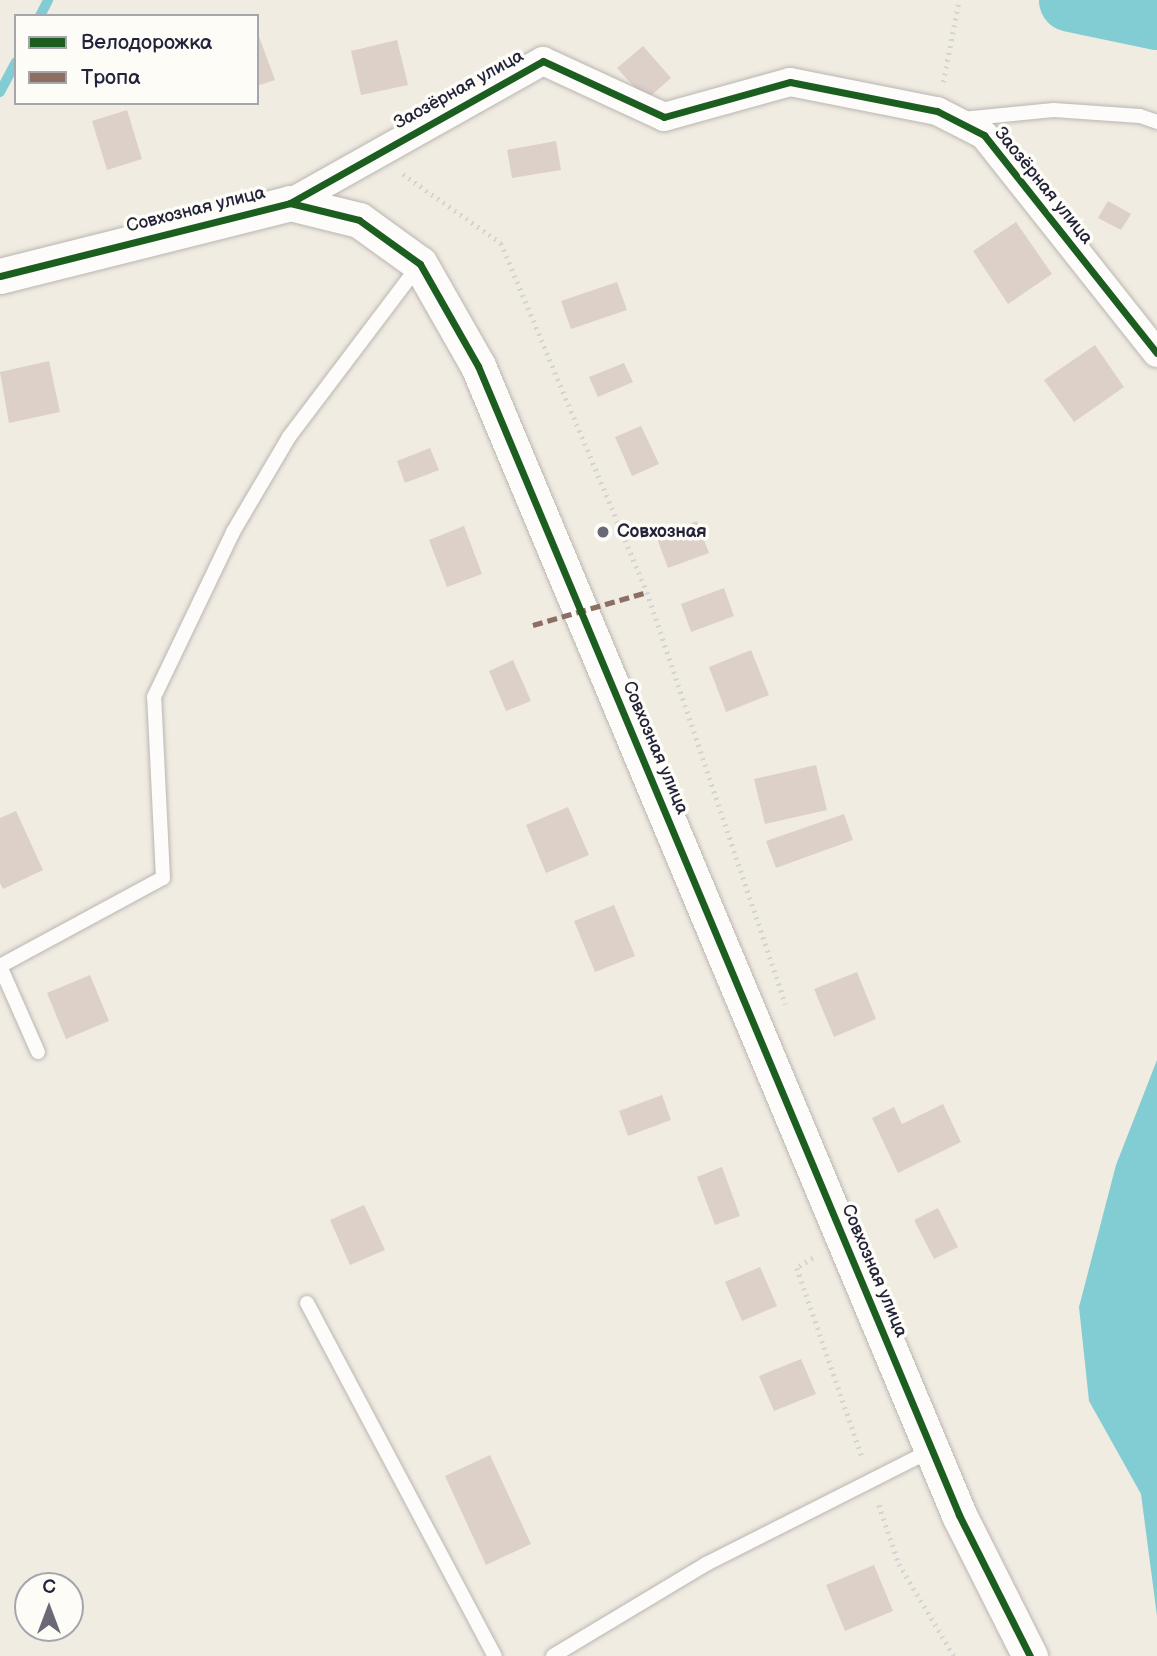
<!DOCTYPE html>
<meta charset="utf-8">
<style>
body{margin:0}
#map{position:relative;width:1157px;height:1656px;overflow:hidden;background:#f1ece2;font-family:"Balsamiq Sans",sans-serif}
div>[style]{position:absolute}
.water>*{inset:0;background:#82ccd3}
.stream>*{height:10px;margin:-5px;padding:0 5px;transform-origin:5px;border-radius:5px;background:#82ccd3}
.river>*{height:63px;margin:-31.5px;padding:0 31.5px;transform-origin:31.5px;border-radius:31.5px;background:#82ccd3}
.building>*{inset:0;background:#ddd0c9}
.path>*{height:4.5px;margin-top:-2.25px;transform-origin:0;background:repeating-linear-gradient(90deg,#d5d4d3 0 2px,transparent 0 7px)}
.roads{filter:drop-shadow(0 0 2px #b9b6b2) drop-shadow(0 0 2px #b9b6b2)}
.service>*{height:14px;margin:-7px;padding:0 7px;transform-origin:7px;border-radius:7px;background:#fdfcfb}
.minor>*{height:28px;margin:-14px;padding:0 14px;transform-origin:14px;border-radius:14px;background:#fdfcfb}
.tertiary>*{height:35px;margin:-17.5px;padding:0 17.5px;transform-origin:17.5px;border-radius:17.5px;background:#fdfcfb}
.quiet>*{height:5px;margin-top:-2.5px;transform-origin:0;background:repeating-linear-gradient(90deg,#8d6e63 0 10px,transparent 0 15px)}
.cycleway>*{height:7px;margin:-3.5px;padding:0 3.5px;transform-origin:3.5px;border-radius:3.5px;background:#1b5e20}
.dots>*{width:19px;height:19px;translate:-50% -50%;box-sizing:border-box;border:4px solid #fdfcf7;border-radius:50%}
span{translate:-50% -50%;white-space:nowrap;text-align:center;line-height:1.15;-webkit-text-stroke:7px #fdfcf7;paint-order:stroke}
.street-label{font-size:18px;color:#22223b}
.poi-label{font-size:18px;color:#22223b;font-weight:700}
.left{translate:0 -50%;text-align:left}
.legend{position:absolute;left:14px;top:14px;width:245px;height:91px;box-sizing:border-box;background:#fdfcf7;border:2px solid #a5a5ac;margin:0;padding:9px 12px;list-style:none;font-size:21px;color:#22223b}
.legend li{display:flex;align-items:center;gap:14px;height:35px}
.legend b{width:35px;border:2px solid #a5a5ac}
.north{position:absolute;left:14px;top:1572px;width:70px;height:70px;box-sizing:border-box;background:#fdfcf7;border:2px solid #a5a5ac;border-radius:50%;rotate:0deg;font-size:19px;font-weight:700;line-height:28px;text-align:center;color:#22223b}
.north::after{content:'';display:block;margin:auto;width:24px;height:32px;background:#6a6975;clip-path:polygon(50% 0,100% 100%,50% 72%,0 100%)}
</style>
<div id="map">
<div class="water">
<i style="clip-path:polygon(1157px 1060px,1157px 1616px,1141px 1494px,1089px 1401px,1079px 1307px,1116px 1165px)"></i>
</div>
<div class="stream">
<i style="left:40px;top:16px;width:18px;rotate:-63deg"></i>
<i style="left:0;top:92px;width:34px;rotate:-62deg"></i>
</div>
<div class="river">
<i style="left:1070px;top:0;width:89px;rotate:11.7deg"></i>
</div>
<div class="building">
<i style="clip-path:polygon(257px 31px,275px 80px,257px 86px)"></i>
<i style="clip-path:polygon(397px 40px,408px 85px,361px 95px,351px 51px)"></i>
<i style="clip-path:polygon(643px 46px,671px 78px,646px 100px,617px 68px)"></i>
<i style="clip-path:polygon(127px 110px,142px 159px,107px 170px,92px 121px)"></i>
<i style="clip-path:polygon(556px 141px,561px 170px,512px 178px,507px 150px)"></i>
<i style="clip-path:polygon(1108px 201px,1131px 214px,1121px 230px,1098px 218px)"></i>
<i style="clip-path:polygon(1016px 222px,1052px 274px,1008px 304px,973px 251px)"></i>
<i style="clip-path:polygon(617px 282px,627px 310px,571px 329px,561px 301px)"></i>
<i style="clip-path:polygon(1095px 345px,1124px 387px,1074px 422px,1044px 380px)"></i>
<i style="clip-path:polygon(49px 361px,60px 412px,9px 423px,0 372px)"></i>
<i style="clip-path:polygon(624px 363px,633px 382px,598px 397px,589px 377px)"></i>
<i style="clip-path:polygon(641px 426px,659px 464px,632px 476px,615px 437px)"></i>
<i style="clip-path:polygon(430px 448px,439px 470px,405px 483px,397px 461px)"></i>
<i style="clip-path:polygon(697px 521px,709px 553px,668px 568px,656px 536px)"></i>
<i style="clip-path:polygon(464px 526px,482px 574px,447px 587px,429px 540px)"></i>
<i style="clip-path:polygon(724px 588px,734px 616px,691px 632px,681px 604px)"></i>
<i style="clip-path:polygon(751px 650px,769px 695px,726px 712px,709px 667px)"></i>
<i style="clip-path:polygon(513px 660px,531px 701px,506px 711px,489px 671px)"></i>
<i style="clip-path:polygon(816px 765px,827px 810px,765px 824px,754px 779px)"></i>
<i style="clip-path:polygon(568px 807px,589px 855px,546px 873px,526px 825px)"></i>
<i style="clip-path:polygon(16px 811px,43px 870px,3px 889px,0 883px,0 818px)"></i>
<i style="clip-path:polygon(844px 814px,853px 840px,776px 868px,766px 841px)"></i>
<i style="clip-path:polygon(614px 905px,635px 956px,595px 972px,574px 921px)"></i>
<i style="clip-path:polygon(857px 972px,876px 1019px,834px 1037px,814px 989px)"></i>
<i style="clip-path:polygon(90px 975px,109px 1021px,66px 1039px,47px 993px)"></i>
<i style="clip-path:polygon(662px 1095px,671px 1120px,628px 1136px,619px 1111px)"></i>
<i style="clip-path:polygon(943px 1104px,961px 1142px,898px 1173px,872px 1118px,894px 1107px,902px 1124px)"></i>
<i style="clip-path:polygon(722px 1167px,740px 1216px,715px 1225px,697px 1177px)"></i>
<i style="clip-path:polygon(364px 1205px,385px 1250px,350px 1265px,330px 1220px)"></i>
<i style="clip-path:polygon(938px 1208px,958px 1247px,934px 1259px,914px 1220px)"></i>
<i style="clip-path:polygon(760px 1267px,777px 1306px,742px 1321px,725px 1282px)"></i>
<i style="clip-path:polygon(801px 1359px,816px 1394px,774px 1411px,759px 1376px)"></i>
<i style="clip-path:polygon(490px 1455px,531px 1544px,486px 1565px,445px 1476px)"></i>
<i style="clip-path:polygon(874px 1565px,893px 1611px,845px 1631px,826px 1585px)"></i>
</div>
<div class="path">
<i style="left:943px;top:82px;width:84px;rotate:-79deg"></i>
<i style="left:403px;top:174px;width:120px;rotate:35.1deg"></i>
<i style="left:501px;top:243px;width:378px;rotate:67.3deg"></i>
<i style="left:647px;top:592px;width:435px;rotate:71.4deg"></i>
<i style="left:813px;top:1258px;width:19px;rotate:148deg"></i>
<i style="left:797px;top:1268px;width:200px;rotate:71deg"></i>
<i style="left:879px;top:1505px;width:62px;rotate:71.3deg"></i>
<i style="left:899px;top:1564px;width:107px;rotate:59.1deg"></i>
</div>
<div class="roads">
<div class="service">
<i style="left:962px;top:119px;width:92px;rotate:-5.6deg"></i>
<i style="left:1054px;top:110px;width:86px;rotate:4deg"></i>
<i style="left:1140px;top:116px;width:18px;rotate:19deg"></i>
<i style="left:0;top:966px;width:185px;rotate:-28.4deg"></i>
<i style="left:163px;top:878px;width:181px;rotate:-92.8deg"></i>
<i style="left:154px;top:697px;width:183px;rotate:-64.4deg"></i>
<i style="left:233px;top:532px;width:110px;rotate:-59.5deg"></i>
<i style="left:289px;top:437px;width:217px;rotate:-52.9deg"></i>
<i style="left:0;top:966px;width:94px;rotate:66.2deg"></i>
<i style="left:307px;top:1303px;width:400px;rotate:62deg"></i>
<i style="left:553px;top:1656px;width:179px;rotate:-31deg"></i>
<i style="left:706px;top:1564px;width:253px;rotate:-26.8deg"></i>
</div>
<div class="minor">
<i style="left:290px;top:203px;width:290px;rotate:-29.3deg"></i>
<i style="left:543px;top:61px;width:133px;rotate:24.8deg"></i>
<i style="left:664px;top:117px;width:131px;rotate:-15.5deg"></i>
<i style="left:790px;top:82px;width:150px;rotate:11.2deg"></i>
<i style="left:937px;top:111px;width:53px;rotate:27.1deg"></i>
<i style="left:984px;top:135px;width:278px;rotate:51.6deg"></i>
</div>
<div class="tertiary">
<i style="left:0;top:276px;width:299px;rotate:-14.1deg"></i>
<i style="left:290px;top:203px;width:71px;rotate:13.8deg"></i>
<i style="left:359px;top:220px;width:75px;rotate:35.8deg"></i>
<i style="left:420px;top:264px;width:117px;rotate:60.4deg"></i>
<i style="left:478px;top:366px;width:1246px;rotate:67.28deg"></i>
<i style="left:959px;top:1515px;width:158px;rotate:63.3deg"></i>
</div>
</div>
<div class="quiet">
<i style="left:533px;top:625px;width:119px;rotate:-16.1deg"></i>
</div>
<div class="cycleway">
<i style="left:290px;top:203px;width:290px;rotate:-29.3deg"></i>
<i style="left:543px;top:61px;width:133px;rotate:24.8deg"></i>
<i style="left:664px;top:117px;width:131px;rotate:-15.5deg"></i>
<i style="left:790px;top:82px;width:150px;rotate:11.2deg"></i>
<i style="left:937px;top:111px;width:53px;rotate:27.1deg"></i>
<i style="left:984px;top:135px;width:278px;rotate:51.6deg"></i>
<i style="left:0;top:276px;width:299px;rotate:-14.1deg"></i>
<i style="left:290px;top:203px;width:71px;rotate:13.8deg"></i>
<i style="left:359px;top:220px;width:75px;rotate:35.8deg"></i>
<i style="left:420px;top:264px;width:117px;rotate:60.4deg"></i>
<i style="left:478px;top:366px;width:1246px;rotate:67.28deg"></i>
<i style="left:959px;top:1515px;width:158px;rotate:63.3deg"></i>
</div>
<div class="dots">
<i style="left:603px;top:532px;background:#6a6975"></i>
</div>
<div class="street-label">
<span style="left:459px;top:90px;rotate:-29deg">Заозёрная улица</span>
<span style="left:1043px;top:186px;rotate:51deg">Заозёрная улица</span>
<span style="left:196px;top:210px;rotate:-14deg">Совхозная улица</span>
<span style="left:655px;top:748px;rotate:67deg">Совхозная улица</span>
<span style="left:874px;top:1271px;rotate:67deg">Совхозная улица</span>
</div>
<div class="poi-label">
<span class="left" style="left:617px;top:532px">Совхозная</span>
</div>
<ul class="legend">
<li><b style="height:9px;background:#1b5e20"></b>Велодорожка</li>
<li><b style="height:9px;background:#8d6e63"></b>Тропа</li>
</ul>
<div class="north">С</div>
</div>
